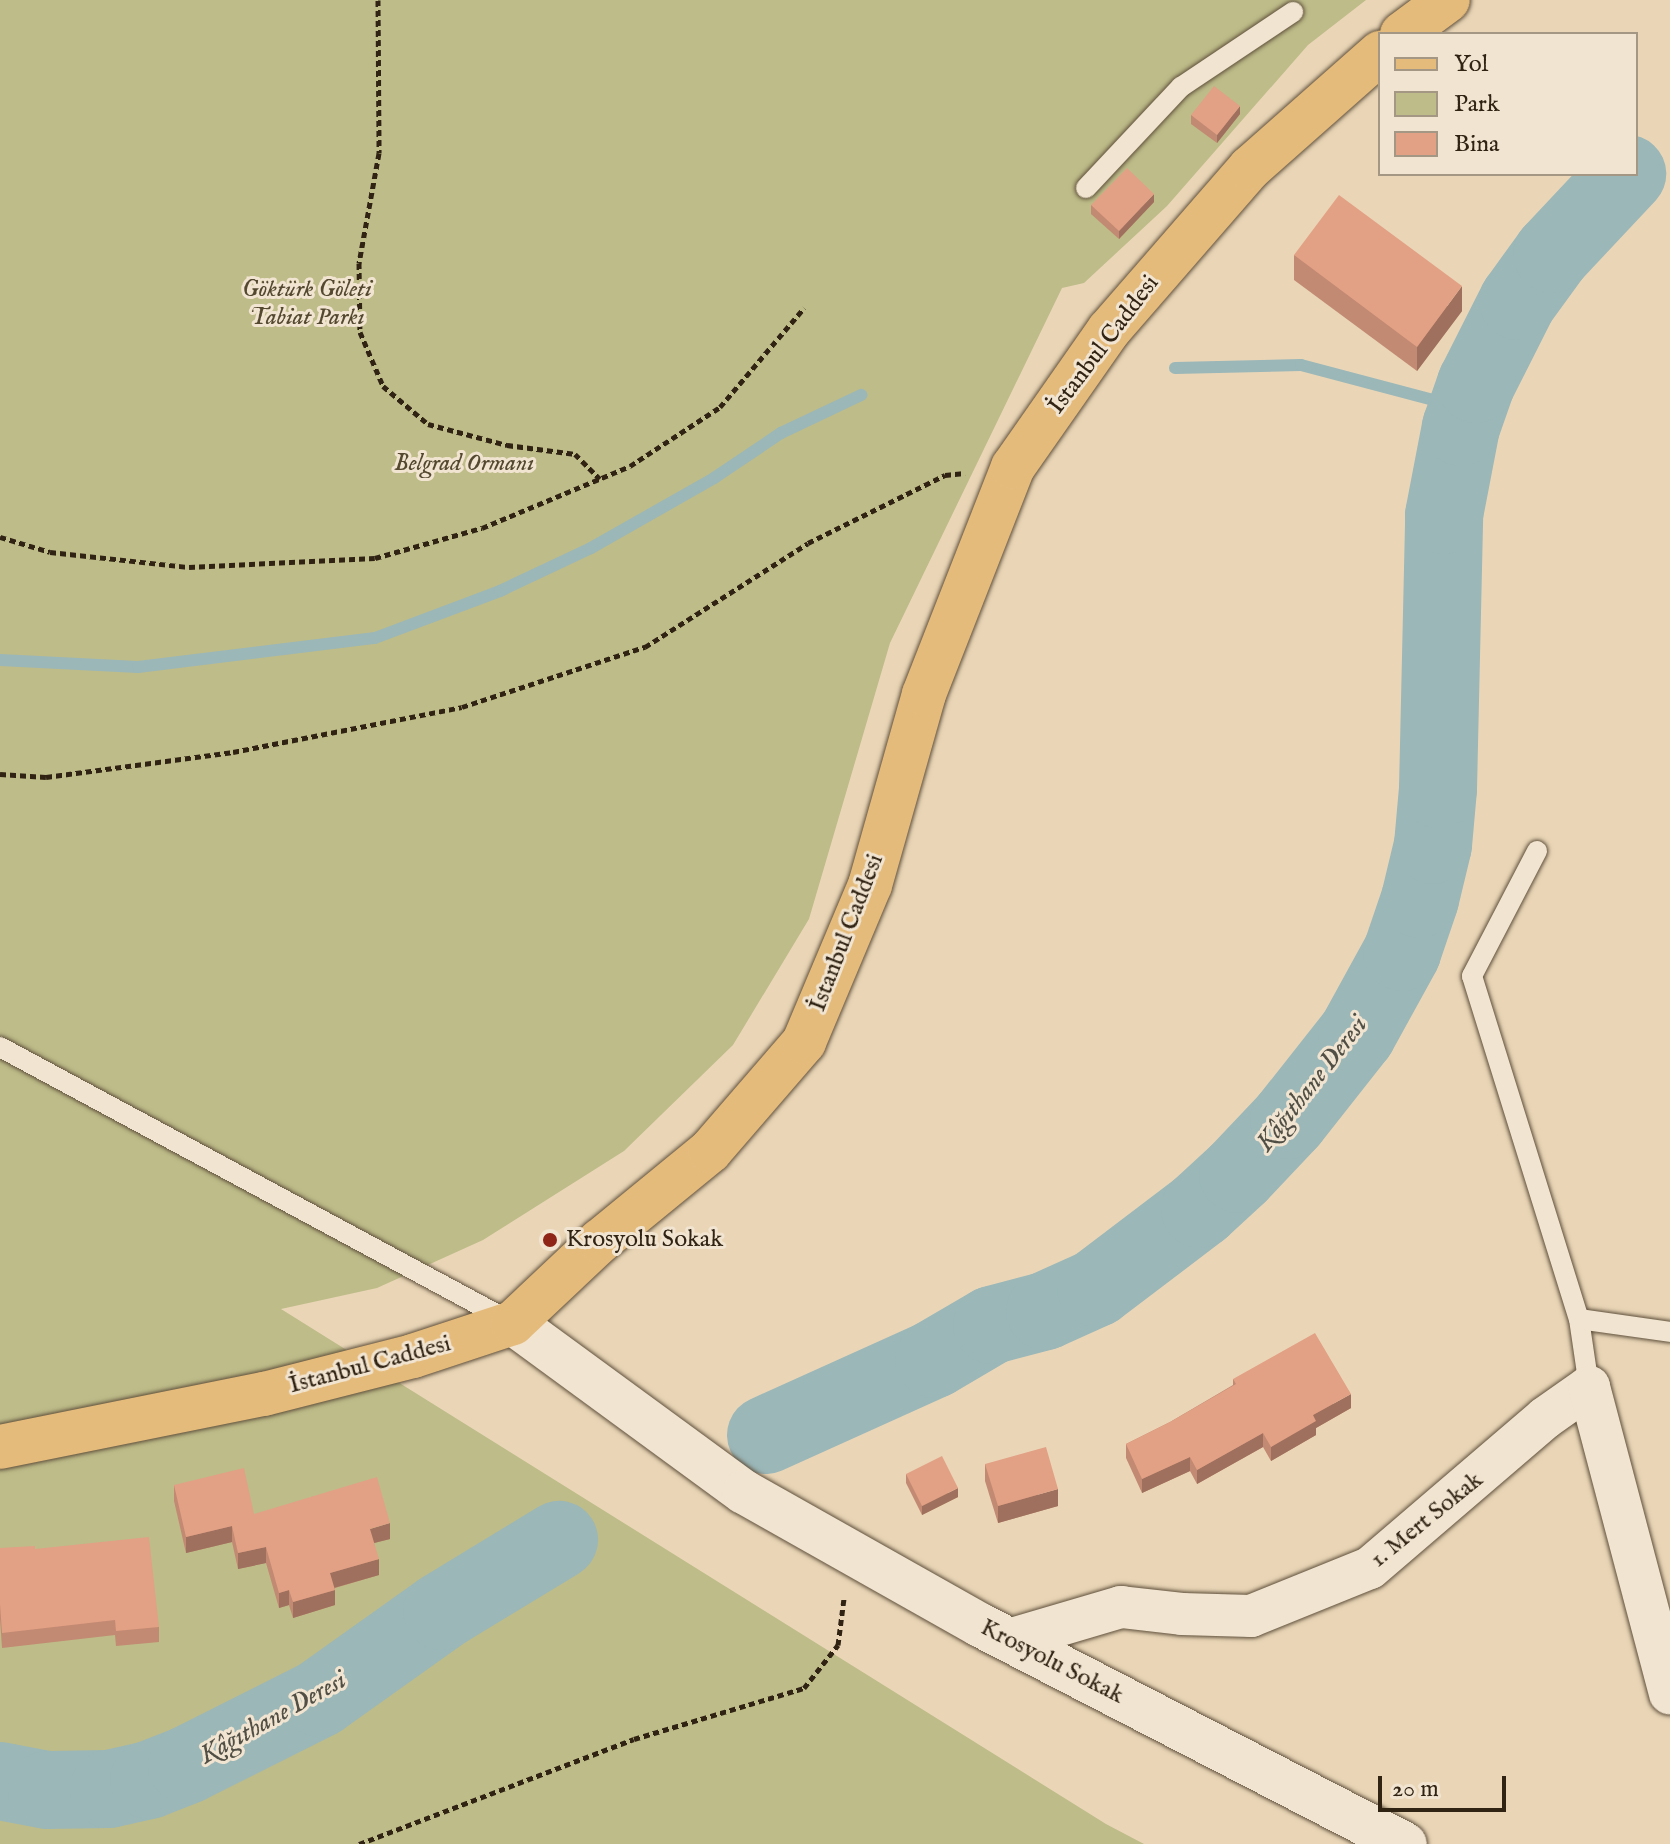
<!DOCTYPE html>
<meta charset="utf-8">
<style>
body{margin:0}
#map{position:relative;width:1670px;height:1844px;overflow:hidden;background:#ead6b7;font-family:"IM FELL English",serif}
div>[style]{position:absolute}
.green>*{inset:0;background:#bebc89}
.stream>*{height:12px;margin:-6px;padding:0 6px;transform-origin:6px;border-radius:6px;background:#9bb7b8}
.river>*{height:78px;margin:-39px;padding:0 39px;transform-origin:39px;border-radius:39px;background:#9bb7b8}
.path>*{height:5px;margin-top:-2.5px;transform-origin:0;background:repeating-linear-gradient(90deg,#312313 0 6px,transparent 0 10px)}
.roads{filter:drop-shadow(0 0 2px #5f503c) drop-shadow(0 0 2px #5f503c)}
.lane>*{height:20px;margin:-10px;padding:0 10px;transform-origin:10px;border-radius:10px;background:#f1e4d0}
.street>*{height:42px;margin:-21px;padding:0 21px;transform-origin:21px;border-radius:21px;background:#f1e4d0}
.secondary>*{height:44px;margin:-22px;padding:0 22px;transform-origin:22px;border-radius:22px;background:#f1e4d0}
.primary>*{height:44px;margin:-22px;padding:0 22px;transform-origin:22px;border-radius:22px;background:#e5bb7c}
.wall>*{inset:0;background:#c28a72}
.shaded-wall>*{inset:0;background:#9e705d}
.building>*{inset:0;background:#e2a085}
.dots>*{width:22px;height:22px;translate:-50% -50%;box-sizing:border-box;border:4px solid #f1e4d0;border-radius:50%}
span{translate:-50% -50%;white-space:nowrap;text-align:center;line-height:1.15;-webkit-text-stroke:6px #f1e4d0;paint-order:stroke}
.park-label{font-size:24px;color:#544930;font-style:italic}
.street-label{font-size:24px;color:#312313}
.poi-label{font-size:24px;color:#312313}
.left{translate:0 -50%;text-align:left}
.water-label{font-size:26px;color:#514f45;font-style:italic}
.legend{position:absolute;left:1378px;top:32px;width:260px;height:144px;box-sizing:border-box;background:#f1e4d0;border:2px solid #a49784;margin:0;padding:10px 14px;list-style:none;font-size:24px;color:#312313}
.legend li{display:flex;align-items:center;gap:16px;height:40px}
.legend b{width:40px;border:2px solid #a49784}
.scale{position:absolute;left:1378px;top:1776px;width:128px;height:36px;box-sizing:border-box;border:4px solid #312313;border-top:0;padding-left:10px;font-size:24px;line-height:28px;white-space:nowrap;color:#312313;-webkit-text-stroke:6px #f1e4d0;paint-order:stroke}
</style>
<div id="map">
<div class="green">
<i style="clip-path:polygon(0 0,1366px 0,1308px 45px,1167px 206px,1084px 283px,1062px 288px,890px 643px,809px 919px,733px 1045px,624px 1151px,483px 1240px,377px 1288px,281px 1309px,1106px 1824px,1144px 1844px,0 1844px)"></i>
</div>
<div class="stream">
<i style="left:1175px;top:368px;width:126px;rotate:-1.4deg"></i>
<i style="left:1301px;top:365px;width:172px;rotate:14.8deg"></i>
<i style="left:0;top:660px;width:138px;rotate:2.9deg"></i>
<i style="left:138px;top:667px;width:239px;rotate:-7deg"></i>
<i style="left:375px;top:638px;width:134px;rotate:-20.6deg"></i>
<i style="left:500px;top:591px;width:101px;rotate:-25.3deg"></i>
<i style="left:591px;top:548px;width:142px;rotate:-29.6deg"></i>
<i style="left:714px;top:478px;width:81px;rotate:-33.9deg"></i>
<i style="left:781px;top:433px;width:89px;rotate:-25.4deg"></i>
</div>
<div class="river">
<i style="left:766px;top:1435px;width:184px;rotate:-24.3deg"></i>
<i style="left:934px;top:1359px;width:67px;rotate:-30.4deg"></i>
<i style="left:992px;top:1325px;width:55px;rotate:-14.8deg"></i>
<i style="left:1045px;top:1311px;width:56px;rotate:-24.3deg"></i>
<i style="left:1096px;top:1288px;width:131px;rotate:-37.2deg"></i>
<i style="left:1200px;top:1209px;width:52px;rotate:-42.6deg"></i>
<i style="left:1238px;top:1174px;width:74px;rotate:-46.6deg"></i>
<i style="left:1289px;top:1120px;width:110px;rotate:-51.7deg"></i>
<i style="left:1357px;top:1034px;width:94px;rotate:-61.2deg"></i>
<i style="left:1402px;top:952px;width:56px;rotate:-71.2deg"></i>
<i style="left:1420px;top:899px;width:56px;rotate:-76.5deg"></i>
<i style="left:1433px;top:845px;width:56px;rotate:-84.9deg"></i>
<i style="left:1438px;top:789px;width:274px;rotate:-88.7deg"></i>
<i style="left:1444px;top:515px;width:90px;rotate:-79.1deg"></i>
<i style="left:1461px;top:427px;width:46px;rotate:-70.8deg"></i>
<i style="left:1476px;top:384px;width:93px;rotate:-63.2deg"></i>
<i style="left:1518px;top:301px;width:58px;rotate:-54.1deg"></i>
<i style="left:1552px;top:254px;width:110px;rotate:-46.8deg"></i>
<i style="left:0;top:1781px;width:48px;rotate:10.8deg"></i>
<i style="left:47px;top:1790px;width:62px;rotate:-0.9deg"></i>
<i style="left:109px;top:1789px;width:41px;rotate:-12.7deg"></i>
<i style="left:149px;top:1780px;width:41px;rotate:-21.5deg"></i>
<i style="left:187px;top:1765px;width:149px;rotate:-26.7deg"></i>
<i style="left:320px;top:1698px;width:150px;rotate:-35.5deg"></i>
<i style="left:442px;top:1611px;width:137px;rotate:-31.3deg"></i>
</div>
<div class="path">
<i style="left:378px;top:0;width:153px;rotate:89.6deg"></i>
<i style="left:379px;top:153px;width:112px;rotate:100.3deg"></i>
<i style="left:359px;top:263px;width:69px;rotate:89.2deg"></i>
<i style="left:360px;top:332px;width:59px;rotate:66.9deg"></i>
<i style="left:383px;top:386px;width:59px;rotate:40.2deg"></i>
<i style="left:428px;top:424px;width:82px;rotate:14.9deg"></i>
<i style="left:507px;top:445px;width:69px;rotate:7.5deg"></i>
<i style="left:575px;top:454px;width:35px;rotate:45deg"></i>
<i style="left:0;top:537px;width:52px;rotate:16.7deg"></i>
<i style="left:50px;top:552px;width:140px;rotate:6.2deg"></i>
<i style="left:189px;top:567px;width:186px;rotate:-2.8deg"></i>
<i style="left:375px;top:558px;width:111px;rotate:-15.7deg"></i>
<i style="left:482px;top:528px;width:160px;rotate:-22.7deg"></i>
<i style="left:630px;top:466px;width:108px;rotate:-33.2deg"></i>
<i style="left:720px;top:407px;width:130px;rotate:-49.7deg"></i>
<i style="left:0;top:774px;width:46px;rotate:3.7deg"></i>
<i style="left:46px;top:777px;width:189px;rotate:-7.6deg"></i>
<i style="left:233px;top:752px;width:233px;rotate:-11.1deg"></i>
<i style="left:462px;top:707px;width:193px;rotate:-18.2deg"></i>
<i style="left:645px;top:647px;width:193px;rotate:-32.5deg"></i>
<i style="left:808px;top:543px;width:153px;rotate:-26.4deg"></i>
<i style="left:945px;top:475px;width:20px;rotate:-6deg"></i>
<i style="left:359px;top:1844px;width:294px;rotate:-20.9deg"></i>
<i style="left:634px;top:1739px;width:177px;rotate:-16.7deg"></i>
<i style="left:804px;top:1688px;width:55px;rotate:-51.7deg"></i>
<i style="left:838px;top:1645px;width:47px;rotate:-82.7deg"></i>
</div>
<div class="roads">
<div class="lane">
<i style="left:1086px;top:188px;width:139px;rotate:-46.8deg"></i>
<i style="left:1181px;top:87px;width:135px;rotate:-33.8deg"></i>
<i style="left:1537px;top:851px;width:141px;rotate:117.5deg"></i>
<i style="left:1472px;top:976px;width:359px;rotate:72.7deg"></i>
<i style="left:1579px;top:1319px;width:69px;rotate:81.6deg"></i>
<i style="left:0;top:1047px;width:578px;rotate:28.29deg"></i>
<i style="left:1579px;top:1319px;width:92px;rotate:8.1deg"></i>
</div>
<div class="street">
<i style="left:1009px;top:1640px;width:117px;rotate:-16.4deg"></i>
<i style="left:1121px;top:1607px;width:61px;rotate:6.5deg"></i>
<i style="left:1182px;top:1614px;width:69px;rotate:1.7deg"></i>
<i style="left:1251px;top:1616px;width:128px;rotate:-22deg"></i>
<i style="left:1370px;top:1568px;width:230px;rotate:-40.6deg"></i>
<i style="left:1545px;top:1418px;width:54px;rotate:-35.2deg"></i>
<i style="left:1589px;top:1387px;width:317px;rotate:75.2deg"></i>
</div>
<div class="secondary">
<i style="left:513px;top:1323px;width:286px;rotate:36.2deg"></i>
<i style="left:744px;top:1492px;width:271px;rotate:29.4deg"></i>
<i style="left:980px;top:1625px;width:478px;rotate:27.3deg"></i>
</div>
<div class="primary">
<i style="left:1402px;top:34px;width:57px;rotate:-36.5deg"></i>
<i style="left:0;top:1447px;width:269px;rotate:-11.4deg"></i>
<i style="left:264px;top:1394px;width:154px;rotate:-14.3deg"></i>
<i style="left:413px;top:1356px;width:105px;rotate:-18.3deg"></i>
<i style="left:513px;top:1323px;width:120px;rotate:-43.3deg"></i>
<i style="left:600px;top:1241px;width:142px;rotate:-39.3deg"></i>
<i style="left:710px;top:1151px;width:144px;rotate:-49.2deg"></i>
<i style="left:804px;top:1042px;width:170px;rotate:-67.2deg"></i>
<i style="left:870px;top:885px;width:198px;rotate:-74.2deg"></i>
<i style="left:924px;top:694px;width:244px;rotate:-68.6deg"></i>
<i style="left:1013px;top:467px;width:167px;rotate:-55deg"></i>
<i style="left:1109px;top:330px;width:215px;rotate:-49deg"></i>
<i style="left:1250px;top:168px;width:174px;rotate:-41.5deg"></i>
</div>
</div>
<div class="wall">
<i style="clip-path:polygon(1240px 114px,1217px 143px,1191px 124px,1191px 115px)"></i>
<i style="clip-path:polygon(1154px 202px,1119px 239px,1091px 214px,1091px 205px)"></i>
<i style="clip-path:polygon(1294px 255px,1462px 311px,1417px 371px,1294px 280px)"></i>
<i style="clip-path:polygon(1233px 1379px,1351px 1408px,1316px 1428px,1316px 1435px,1271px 1461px,1263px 1447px,1197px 1484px,1190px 1471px,1142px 1493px,1126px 1458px,1126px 1444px,1170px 1422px,1233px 1385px)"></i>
<i style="clip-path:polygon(985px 1464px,1058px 1506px,998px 1523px,985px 1481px)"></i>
<i style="clip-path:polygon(906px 1474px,958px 1497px,922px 1515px,906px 1483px)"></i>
<i style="clip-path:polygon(174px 1485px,254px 1514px,390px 1539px,374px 1543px,379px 1575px,335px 1588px,335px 1605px,293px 1618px,289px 1605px,279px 1608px,266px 1563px,238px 1569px,232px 1542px,186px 1553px,174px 1501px)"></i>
<i style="clip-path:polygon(0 1548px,35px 1549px,159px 1627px,159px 1642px,116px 1646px,115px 1635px,2px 1648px,0 1619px)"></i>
</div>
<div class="shaded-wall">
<i style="clip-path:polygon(1240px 106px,1240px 114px,1217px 143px,1217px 135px)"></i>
<i style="clip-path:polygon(1154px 194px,1154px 202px,1119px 239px,1119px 231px)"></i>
<i style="clip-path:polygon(1462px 286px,1462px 311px,1417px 371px,1417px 347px)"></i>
<i style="clip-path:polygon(1351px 1394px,1351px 1408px,1316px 1428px,1316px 1435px,1271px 1461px,1271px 1447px,1313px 1415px)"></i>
<i style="clip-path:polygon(1263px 1433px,1263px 1447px,1197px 1484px,1197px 1470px)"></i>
<i style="clip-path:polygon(1190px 1457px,1190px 1471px,1142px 1493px,1142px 1479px)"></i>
<i style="clip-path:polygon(958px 1488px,958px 1497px,922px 1515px,922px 1506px)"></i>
<i style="clip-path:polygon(1058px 1489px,1058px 1506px,998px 1523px,998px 1506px)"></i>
<i style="clip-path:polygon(390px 1523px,390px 1539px,370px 1544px,370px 1529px)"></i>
<i style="clip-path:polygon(232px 1526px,232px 1542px,186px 1553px,186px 1537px)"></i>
<i style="clip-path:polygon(266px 1547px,266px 1563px,238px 1569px,238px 1553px)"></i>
<i style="clip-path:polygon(379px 1559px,379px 1575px,330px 1589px,330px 1573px)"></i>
<i style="clip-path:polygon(289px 1590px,289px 1605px,279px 1608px,279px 1593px)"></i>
<i style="clip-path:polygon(335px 1590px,335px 1605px,293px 1618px,293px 1602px)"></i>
</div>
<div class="building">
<i style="clip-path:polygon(1214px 86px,1240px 106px,1217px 135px,1191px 115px)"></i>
<i style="clip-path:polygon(1127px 168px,1154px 194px,1119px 231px,1091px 205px)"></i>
<i style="clip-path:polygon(1339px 195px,1462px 286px,1417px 347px,1294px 255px)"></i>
<i style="clip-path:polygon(1315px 1333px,1351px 1394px,1313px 1415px,1316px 1421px,1271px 1447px,1263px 1433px,1197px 1470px,1190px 1457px,1142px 1479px,1126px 1444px,1170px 1422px,1236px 1384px,1233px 1379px)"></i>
<i style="clip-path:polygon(1046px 1447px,1058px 1489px,998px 1506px,985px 1464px)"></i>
<i style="clip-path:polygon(942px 1456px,958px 1488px,922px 1506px,906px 1474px)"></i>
<i style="clip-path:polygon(244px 1468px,254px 1514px,377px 1477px,390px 1523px,370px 1529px,379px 1559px,330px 1573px,335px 1590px,293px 1602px,289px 1590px,279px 1593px,266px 1547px,238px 1553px,232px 1526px,186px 1537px,174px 1485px)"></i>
<i style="clip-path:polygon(149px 1537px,159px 1627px,116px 1631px,115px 1620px,2px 1633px,0 1604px,0 1548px,35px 1546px,35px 1549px)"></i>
</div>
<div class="dots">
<i style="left:550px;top:1240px;background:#8f2418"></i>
</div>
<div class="park-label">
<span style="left:307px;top:304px">Göktürk Göleti<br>Tabiat Parkı</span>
<span style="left:464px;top:464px">Belgrad Ormanı</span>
</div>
<div class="street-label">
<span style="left:1104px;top:345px;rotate:-53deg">İstanbul Caddesi</span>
<span style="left:847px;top:933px;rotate:-69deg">İstanbul Caddesi</span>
<span style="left:370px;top:1365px;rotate:-15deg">İstanbul Caddesi</span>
<span style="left:1427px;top:1520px;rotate:-39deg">1. Mert Sokak</span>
<span style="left:1052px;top:1662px;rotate:27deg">Krosyolu Sokak</span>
</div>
<div class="poi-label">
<span class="left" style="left:566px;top:1240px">Krosyolu Sokak</span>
</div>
<div class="water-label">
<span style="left:1312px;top:1084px;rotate:-52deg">Kâğıthane Deresi</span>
<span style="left:273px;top:1718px;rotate:-29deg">Kâğıthane Deresi</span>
</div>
<ul class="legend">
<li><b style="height:10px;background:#e5bb7c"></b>Yol</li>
<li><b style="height:22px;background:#bebc89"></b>Park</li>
<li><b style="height:22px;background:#e2a085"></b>Bina</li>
</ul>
<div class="scale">20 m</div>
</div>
